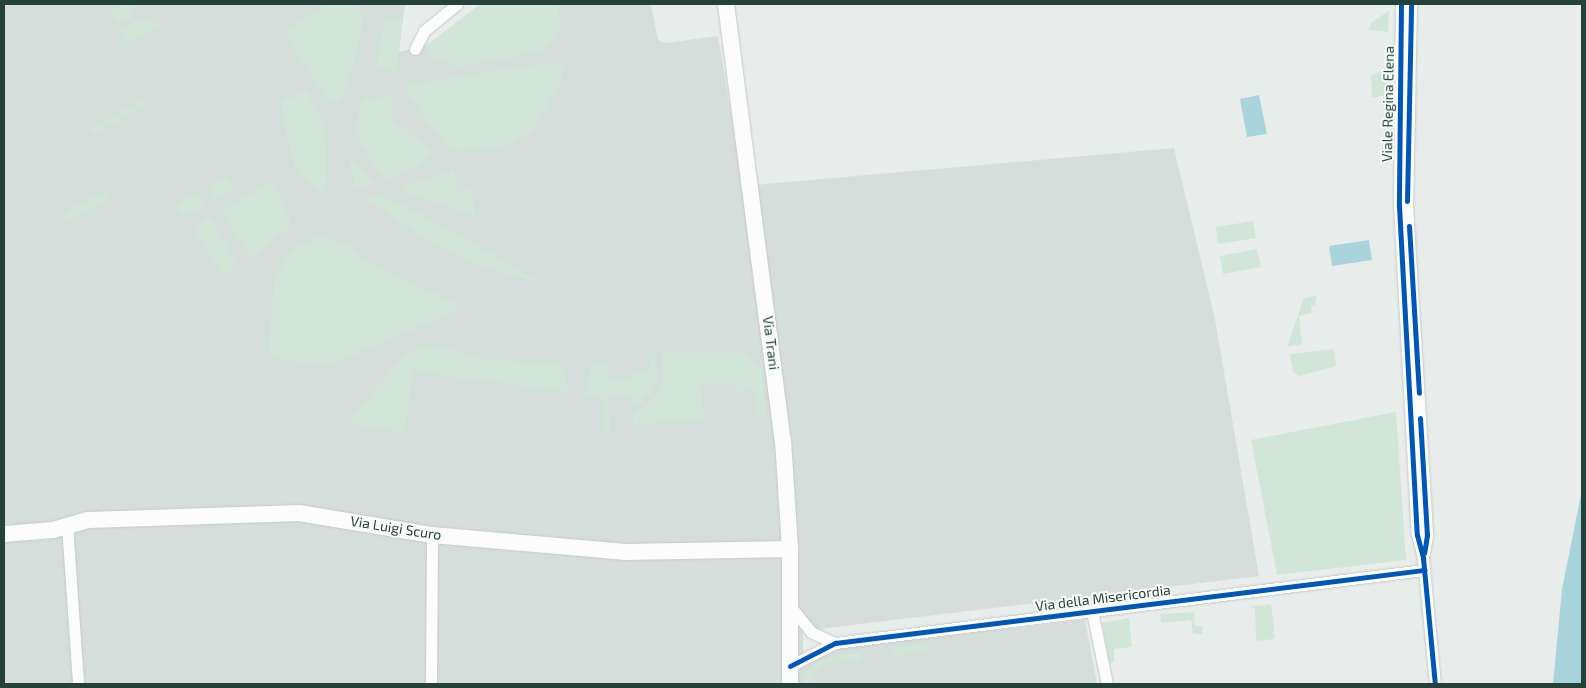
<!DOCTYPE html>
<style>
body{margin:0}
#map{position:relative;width:1586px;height:688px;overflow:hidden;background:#e8edeb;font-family:"Exo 2",sans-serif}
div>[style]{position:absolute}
.built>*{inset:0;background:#d6dedb}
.green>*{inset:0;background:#d1e6d8}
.water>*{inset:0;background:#a9d4db}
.roads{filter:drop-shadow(0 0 1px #c5cac8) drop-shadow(0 0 1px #c5cac8)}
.minor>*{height:11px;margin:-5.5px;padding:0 5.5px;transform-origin:5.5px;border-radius:5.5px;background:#fcfcfc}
.secondary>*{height:16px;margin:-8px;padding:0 8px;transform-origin:8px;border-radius:8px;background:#fcfcfc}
.cycleway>*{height:5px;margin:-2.5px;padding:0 2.5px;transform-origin:2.5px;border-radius:2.5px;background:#0057b8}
span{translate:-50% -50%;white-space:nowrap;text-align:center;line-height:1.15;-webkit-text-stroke:4px #f7fbf9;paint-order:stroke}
.street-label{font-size:14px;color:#24423a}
.frame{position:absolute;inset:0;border:5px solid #24423a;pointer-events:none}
</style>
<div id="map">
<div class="built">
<i style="clip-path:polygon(4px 4px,405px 4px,399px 52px,431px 44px,480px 4px,651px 4px,658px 40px,665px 43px,718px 36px,743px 186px,1174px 148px,1215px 319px,1259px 576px,803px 631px,803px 667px,829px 649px,1085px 620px,1097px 684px,4px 684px)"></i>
</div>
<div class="green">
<i style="clip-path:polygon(124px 4px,130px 4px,136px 13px,117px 24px,110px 12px)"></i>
<i style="clip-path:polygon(328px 4px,357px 4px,363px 21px,355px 58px,342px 99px,332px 103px,326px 99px,284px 31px)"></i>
<i style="clip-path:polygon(480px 4px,558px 4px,560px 27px,555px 39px,547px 47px,516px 57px,456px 66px,431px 57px,427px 45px)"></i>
<i style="clip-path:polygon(1389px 11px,1388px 32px,1369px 30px,1372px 22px)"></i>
<i style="clip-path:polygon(388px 17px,403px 18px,396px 72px,376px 68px,385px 18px)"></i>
<i style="clip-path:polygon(137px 20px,162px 24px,127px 44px,120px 30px)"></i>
<i style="clip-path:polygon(554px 62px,563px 68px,561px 83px,532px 130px,514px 144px,457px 151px,447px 147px,408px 95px,406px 86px,412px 84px)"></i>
<i style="clip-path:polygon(1387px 69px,1387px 95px,1372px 98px,1371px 75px)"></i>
<i style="clip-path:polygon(306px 91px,324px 124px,327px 182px,320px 189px,300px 175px,295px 167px,281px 108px,284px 101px)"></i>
<i style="clip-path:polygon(393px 95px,391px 119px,434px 152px,420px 166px,386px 179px,360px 144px,355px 125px,364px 100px)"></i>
<i style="clip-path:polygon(144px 100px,147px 105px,92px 134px,89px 129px)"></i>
<i style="clip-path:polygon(348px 154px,373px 184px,356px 187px)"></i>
<i style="clip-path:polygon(454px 169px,456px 192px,472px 190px,475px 216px,404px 191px,403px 187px)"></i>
<i style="clip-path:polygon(226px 177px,233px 189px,216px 199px,209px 187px)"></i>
<i style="clip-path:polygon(272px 182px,291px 221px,288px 228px,250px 257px,223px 213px,224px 209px)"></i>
<i style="clip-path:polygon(103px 192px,109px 193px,107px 200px,70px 220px,62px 220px,66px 212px)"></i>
<i style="clip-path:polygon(198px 192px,204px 205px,189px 214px,180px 212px,177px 205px)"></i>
<i style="clip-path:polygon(382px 196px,422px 215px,544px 284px,480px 265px,416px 233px,366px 197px)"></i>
<i style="clip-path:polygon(210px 217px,237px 264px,223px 276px,194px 228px)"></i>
<i style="clip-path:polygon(1253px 221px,1256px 238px,1218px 244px,1216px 227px)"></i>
<i style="clip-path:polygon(319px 236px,342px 242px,363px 259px,457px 305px,458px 309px,331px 365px,273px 358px,269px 349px,274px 280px,291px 251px)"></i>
<i style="clip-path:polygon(1257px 249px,1261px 267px,1223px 274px,1220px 256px)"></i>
<i style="clip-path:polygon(1317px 296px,1315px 305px,1311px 306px,1312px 313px,1299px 316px,1302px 344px,1287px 347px,1304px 298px)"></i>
<i style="clip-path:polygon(420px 346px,463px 352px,481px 360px,560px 363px,570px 392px,413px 371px,404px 433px,354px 425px,351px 417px,404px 357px)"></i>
<i style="clip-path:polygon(1334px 349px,1336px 366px,1299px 376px,1293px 372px,1290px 354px)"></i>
<i style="clip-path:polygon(665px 351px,740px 351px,762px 370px,766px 416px,756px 418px,755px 390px,738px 391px,738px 388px,744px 387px,744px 383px,700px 385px,704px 420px,633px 424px,633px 414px,650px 403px,663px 384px,662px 352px)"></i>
<i style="clip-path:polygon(650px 360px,655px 360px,657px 376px,650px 393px,637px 404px,631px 404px,630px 396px,608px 396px,610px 434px,604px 434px,603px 397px,586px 394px,592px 363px,605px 365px,610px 381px,634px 380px,634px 372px,650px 371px)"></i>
<i style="clip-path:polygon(1396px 412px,1406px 560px,1277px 575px,1251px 440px)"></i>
<i style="clip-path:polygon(1271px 604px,1275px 639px,1256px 641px,1255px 608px,1248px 607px)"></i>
<i style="clip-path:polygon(1194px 612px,1195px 626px,1203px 626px,1203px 634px,1193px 634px,1191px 620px,1161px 623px,1160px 614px)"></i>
<i style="clip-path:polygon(1129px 618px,1132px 647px,1114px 649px,1114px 662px,1110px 663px,1102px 623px)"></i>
<i style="clip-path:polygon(925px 644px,927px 652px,893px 656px,892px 648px)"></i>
<i style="clip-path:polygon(860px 652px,861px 660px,823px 665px,809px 684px,803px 684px,807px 671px,821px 660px)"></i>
</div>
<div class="water">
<i style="clip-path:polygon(1259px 95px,1267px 134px,1247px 137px,1240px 99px)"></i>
<i style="clip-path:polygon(1369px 240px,1372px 260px,1332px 266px,1329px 246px)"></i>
<i style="clip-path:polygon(1582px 490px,1582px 684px,1553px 684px,1562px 589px)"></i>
</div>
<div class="roads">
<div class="minor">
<i style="left:1401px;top:4px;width:202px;rotate:90.6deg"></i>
<i style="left:1399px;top:206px;width:329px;rotate:86.9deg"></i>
<i style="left:1417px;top:535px;width:24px;rotate:75deg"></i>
<i style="left:1423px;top:558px;width:127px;rotate:84.6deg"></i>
<i style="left:1411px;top:4px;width:201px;rotate:91.1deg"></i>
<i style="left:1407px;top:205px;width:331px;rotate:86.5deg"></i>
<i style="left:1427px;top:535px;width:19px;rotate:99deg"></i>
<i style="left:415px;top:49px;width:20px;rotate:-63deg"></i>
<i style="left:424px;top:31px;width:43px;rotate:-39.3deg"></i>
<i style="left:67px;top:525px;width:159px;rotate:86deg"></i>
<i style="left:791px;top:607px;width:32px;rotate:51deg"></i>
<i style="left:811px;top:632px;width:26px;rotate:25deg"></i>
<i style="left:1092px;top:611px;width:75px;rotate:78.4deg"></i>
<i style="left:790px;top:666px;width:51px;rotate:-27.1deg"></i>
<i style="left:835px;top:643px;width:594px;rotate:-7.07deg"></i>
<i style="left:431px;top:684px;width:149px;rotate:-89.6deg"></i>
</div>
<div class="secondary">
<i style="left:726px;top:4px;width:440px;rotate:82.6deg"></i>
<i style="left:783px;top:440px;width:109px;rotate:86.3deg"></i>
<i style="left:790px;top:549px;width:135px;rotate:90deg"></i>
<i style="left:4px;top:534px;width:49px;rotate:-4.7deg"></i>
<i style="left:53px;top:530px;width:37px;rotate:-16deg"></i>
<i style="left:89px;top:520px;width:210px;rotate:-1.9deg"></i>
<i style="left:299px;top:513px;width:135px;rotate:9.4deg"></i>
<i style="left:432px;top:535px;width:194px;rotate:5deg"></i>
<i style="left:625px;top:552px;width:165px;rotate:-1deg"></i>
</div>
</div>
<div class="cycleway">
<i style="left:1401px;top:4px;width:202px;rotate:90.6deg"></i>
<i style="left:1399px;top:206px;width:329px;rotate:86.9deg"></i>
<i style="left:1417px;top:535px;width:24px;rotate:75deg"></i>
<i style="left:1423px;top:558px;width:127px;rotate:84.6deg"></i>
<i style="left:1407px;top:201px;width:197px;rotate:-88.8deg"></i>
<i style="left:1409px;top:226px;width:167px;rotate:86.6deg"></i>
<i style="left:1420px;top:418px;width:117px;rotate:86.6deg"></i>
<i style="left:1427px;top:535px;width:18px;rotate:99deg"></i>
<i style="left:790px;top:666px;width:51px;rotate:-27.1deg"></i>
<i style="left:835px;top:643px;width:594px;rotate:-7.07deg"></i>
</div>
<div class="street-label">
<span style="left:1388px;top:104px;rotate:-89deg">Viale Regina Elena</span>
<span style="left:771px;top:343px;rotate:83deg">Via Trani</span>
<span style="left:396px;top:528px;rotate:9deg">Via Luigi Scuro</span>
<span style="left:1103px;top:598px;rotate:-7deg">Via della Misericordia</span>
</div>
<div class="frame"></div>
</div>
